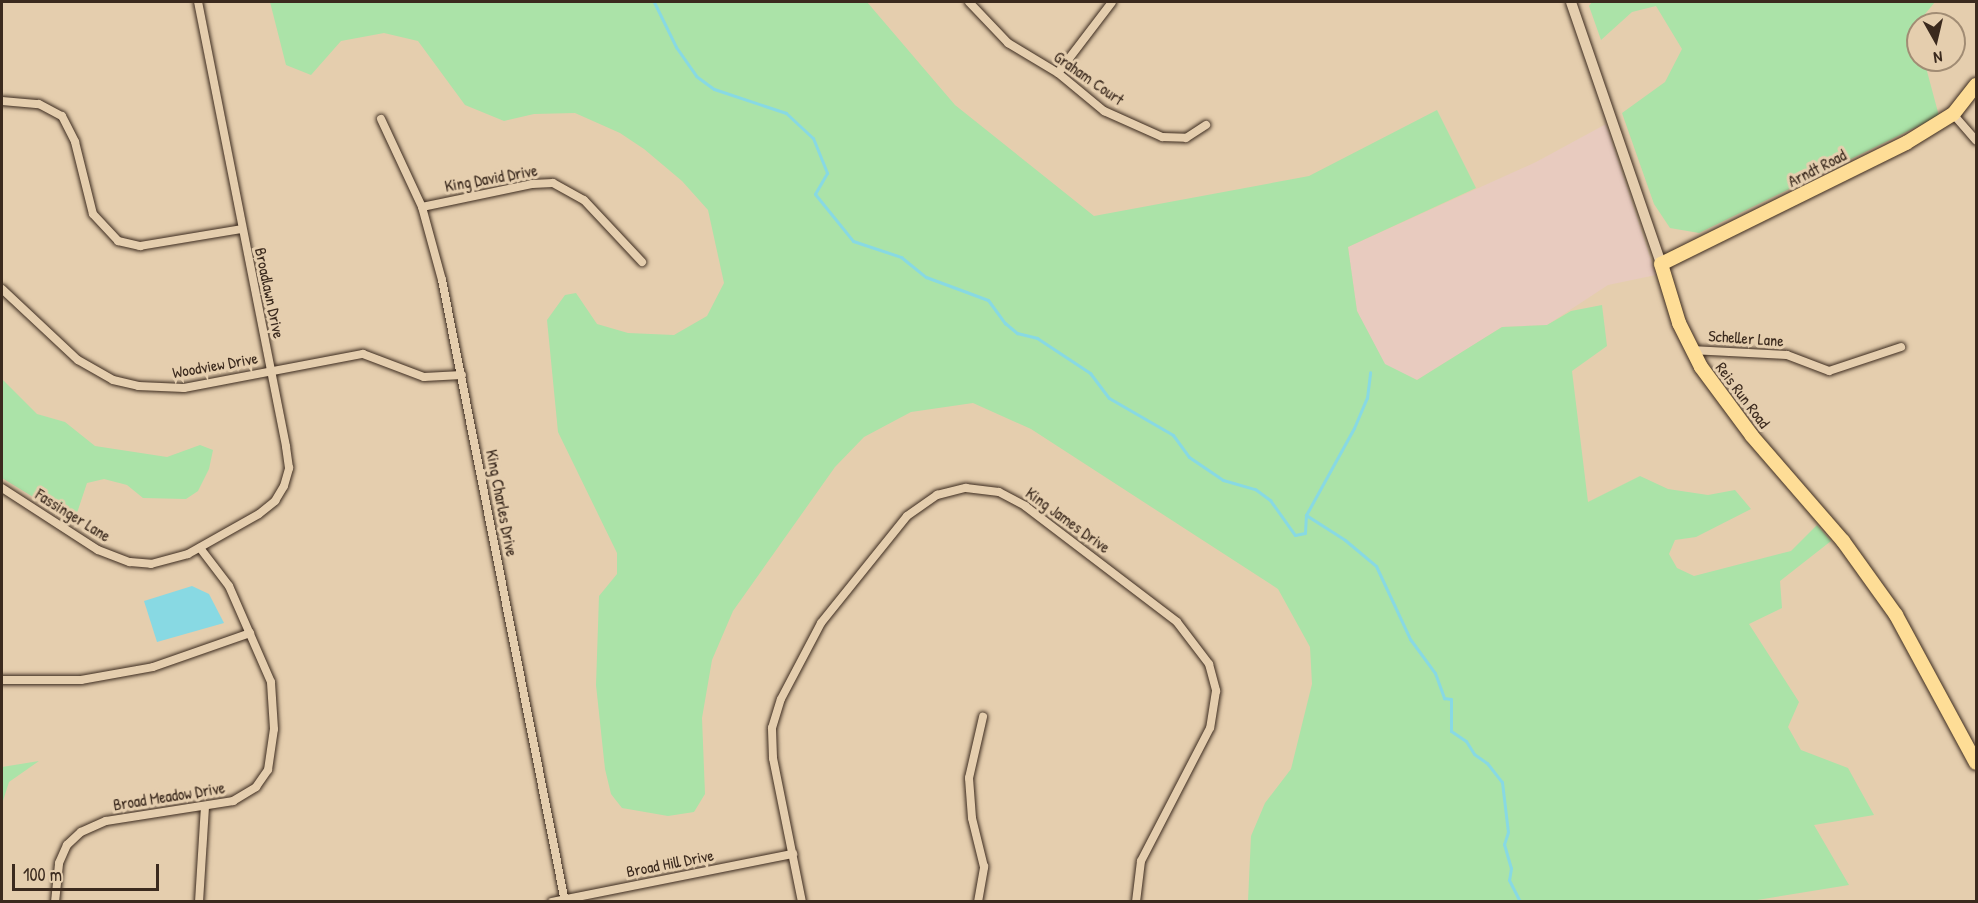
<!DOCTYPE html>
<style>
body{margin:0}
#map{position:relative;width:1978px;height:903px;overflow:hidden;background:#e5ceae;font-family:"Patrick Hand",sans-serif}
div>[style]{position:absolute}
.built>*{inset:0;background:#e8cbbf}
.green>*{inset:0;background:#abe3a8}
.water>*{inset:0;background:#88d9e3}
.stream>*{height:3px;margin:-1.5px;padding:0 1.5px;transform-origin:1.5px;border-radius:1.5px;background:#88d9e3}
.roads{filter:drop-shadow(0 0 2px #3b2a1e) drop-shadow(0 0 2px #3b2a1e)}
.minor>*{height:8px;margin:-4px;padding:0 4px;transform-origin:4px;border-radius:4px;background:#e5ceae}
.tertiary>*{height:10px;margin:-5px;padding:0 5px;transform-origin:5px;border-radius:5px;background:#e5ceae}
.primary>*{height:14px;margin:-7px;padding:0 7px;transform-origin:7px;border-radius:7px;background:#fedd96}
span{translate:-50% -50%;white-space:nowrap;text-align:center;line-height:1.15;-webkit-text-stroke:6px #e5ceae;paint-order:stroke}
.street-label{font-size:16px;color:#3b2a1e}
.frame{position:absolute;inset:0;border:3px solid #3b2a1e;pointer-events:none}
.north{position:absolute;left:1906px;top:12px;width:60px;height:60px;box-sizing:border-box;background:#e5ceae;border:2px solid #a18c74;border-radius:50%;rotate:172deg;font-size:16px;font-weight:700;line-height:24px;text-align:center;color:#3b2a1e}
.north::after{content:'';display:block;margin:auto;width:21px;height:27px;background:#3b2a1e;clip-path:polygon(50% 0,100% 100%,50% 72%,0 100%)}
.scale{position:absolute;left:12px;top:864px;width:147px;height:27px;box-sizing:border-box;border:3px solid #3b2a1e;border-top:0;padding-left:8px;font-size:18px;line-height:21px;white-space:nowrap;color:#3b2a1e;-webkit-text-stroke:4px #e5ceae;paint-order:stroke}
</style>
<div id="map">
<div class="built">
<i style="clip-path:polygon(1606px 124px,1656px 275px,1608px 285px,1547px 325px,1502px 327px,1417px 380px,1385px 365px,1357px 311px,1348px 247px,1536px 162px)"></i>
</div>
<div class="green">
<i style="clip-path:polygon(270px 2px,867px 2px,955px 105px,1094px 216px,1309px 176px,1437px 110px,1476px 188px,1348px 247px,1357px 311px,1385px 364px,1417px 380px,1502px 327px,1547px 325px,1571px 311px,1602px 305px,1607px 346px,1572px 371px,1588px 502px,1640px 476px,1668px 489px,1708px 495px,1735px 490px,1751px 509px,1696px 537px,1675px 540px,1669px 554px,1677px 568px,1694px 576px,1791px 551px,1817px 525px,1831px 541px,1780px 581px,1782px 608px,1749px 624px,1799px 702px,1788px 727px,1801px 750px,1848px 768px,1874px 815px,1814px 825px,1849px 885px,1745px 902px,1248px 901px,1251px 836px,1265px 803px,1291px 769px,1312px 684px,1310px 647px,1278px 589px,1031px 429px,973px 403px,911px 412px,864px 437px,835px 467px,733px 611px,712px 660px,702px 718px,705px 794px,694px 812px,668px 816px,622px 808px,611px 794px,605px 769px,596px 685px,599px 596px,617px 574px,617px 553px,558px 432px,547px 320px,565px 295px,576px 293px,597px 324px,628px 333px,674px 335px,707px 316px,724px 283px,708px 210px,682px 181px,644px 149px,620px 133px,575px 113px,534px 114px,504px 121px,465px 105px,418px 41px,384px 33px,341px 41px,311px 75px,286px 65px)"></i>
<i style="clip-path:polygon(1592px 2px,1935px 2px,1925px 14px,1924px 24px,1918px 24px,1918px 60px,1924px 60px,1939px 116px,1699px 233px,1670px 228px,1654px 204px,1622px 113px,1665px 82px,1682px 49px,1656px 6px,1632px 12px,1601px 40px,1589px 6px)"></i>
<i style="clip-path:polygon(2px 379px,37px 414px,65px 422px,95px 446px,167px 457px,200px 445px,213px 450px,209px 469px,198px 491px,186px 499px,143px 498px,127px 485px,104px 479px,87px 483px,74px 522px,2px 478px)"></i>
<i style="clip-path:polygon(39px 761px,9px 782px,2px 804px,2px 767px)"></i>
</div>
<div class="water">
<i style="clip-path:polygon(192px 586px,209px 594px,224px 623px,157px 642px,144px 601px)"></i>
</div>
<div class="stream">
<i style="left:654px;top:2px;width:50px;rotate:63.9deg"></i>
<i style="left:676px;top:47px;width:35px;rotate:55deg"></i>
<i style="left:696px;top:76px;width:22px;rotate:36deg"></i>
<i style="left:714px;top:89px;width:76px;rotate:18.4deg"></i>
<i style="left:786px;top:113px;width:37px;rotate:43deg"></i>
<i style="left:813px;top:138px;width:38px;rotate:68deg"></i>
<i style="left:827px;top:173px;width:24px;rotate:120deg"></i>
<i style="left:815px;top:194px;width:60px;rotate:51deg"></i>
<i style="left:853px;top:241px;width:51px;rotate:18.4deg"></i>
<i style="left:901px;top:257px;width:32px;rotate:39deg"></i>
<i style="left:926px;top:277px;width:66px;rotate:20.4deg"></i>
<i style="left:988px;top:300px;width:29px;rotate:54deg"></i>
<i style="left:1005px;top:323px;width:16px;rotate:40deg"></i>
<i style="left:1017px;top:333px;width:21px;rotate:14deg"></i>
<i style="left:1037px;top:338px;width:64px;rotate:33.4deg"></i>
<i style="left:1090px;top:373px;width:31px;rotate:53deg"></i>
<i style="left:1109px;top:398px;width:74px;rotate:30deg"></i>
<i style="left:1173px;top:435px;width:27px;rotate:54deg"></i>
<i style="left:1189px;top:457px;width:41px;rotate:34.1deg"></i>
<i style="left:1223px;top:480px;width:33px;rotate:16deg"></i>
<i style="left:1255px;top:489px;width:19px;rotate:36deg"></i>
<i style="left:1270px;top:500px;width:43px;rotate:54.5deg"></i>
<i style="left:1295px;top:535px;width:10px;rotate:-11deg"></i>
<i style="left:1305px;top:533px;width:18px;rotate:-87deg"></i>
<i style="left:1306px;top:515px;width:46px;rotate:32.7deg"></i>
<i style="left:1345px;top:540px;width:40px;rotate:40deg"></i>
<i style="left:1376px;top:566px;width:81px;rotate:65deg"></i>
<i style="left:1410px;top:639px;width:42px;rotate:53.7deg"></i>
<i style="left:1435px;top:673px;width:27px;rotate:70deg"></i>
<i style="left:1444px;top:698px;width:7px;rotate:8deg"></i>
<i style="left:1451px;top:699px;width:32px;rotate:90deg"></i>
<i style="left:1451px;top:731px;width:18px;rotate:34deg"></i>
<i style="left:1466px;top:741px;width:15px;rotate:58deg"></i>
<i style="left:1474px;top:754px;width:16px;rotate:35deg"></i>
<i style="left:1487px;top:763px;width:24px;rotate:52deg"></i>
<i style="left:1502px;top:782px;width:50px;rotate:83.2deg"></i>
<i style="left:1508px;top:832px;width:13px;rotate:108deg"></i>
<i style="left:1504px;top:844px;width:25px;rotate:74deg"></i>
<i style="left:1511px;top:868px;width:12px;rotate:99deg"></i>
<i style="left:1509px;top:880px;width:25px;rotate:63deg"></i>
<i style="left:1306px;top:515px;width:99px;rotate:-61.1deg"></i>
<i style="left:1354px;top:428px;width:33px;rotate:-67deg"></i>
<i style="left:1367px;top:398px;width:26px;rotate:-83deg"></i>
</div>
<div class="roads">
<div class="minor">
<i style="left:969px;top:2px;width:57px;rotate:46.4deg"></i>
<i style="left:1008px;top:43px;width:58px;rotate:31deg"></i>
<i style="left:1058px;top:73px;width:60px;rotate:39.6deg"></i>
<i style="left:1104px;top:111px;width:64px;rotate:24.1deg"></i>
<i style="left:1162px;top:137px;width:24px;rotate:2deg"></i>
<i style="left:1186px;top:138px;width:24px;rotate:-33deg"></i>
<i style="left:1058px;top:73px;width:89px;rotate:-52.7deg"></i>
<i style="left:2px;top:101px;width:37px;rotate:5deg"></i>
<i style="left:39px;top:104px;width:26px;rotate:28deg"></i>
<i style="left:62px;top:116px;width:29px;rotate:63deg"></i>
<i style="left:75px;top:142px;width:74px;rotate:76deg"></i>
<i style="left:93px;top:214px;width:37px;rotate:47deg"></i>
<i style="left:118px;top:241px;width:23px;rotate:13deg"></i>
<i style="left:140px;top:246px;width:103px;rotate:-9.5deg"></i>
<i style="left:1953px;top:114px;width:35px;rotate:49deg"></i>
<i style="left:381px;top:119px;width:97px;rotate:65deg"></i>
<i style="left:422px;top:207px;width:76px;rotate:74.7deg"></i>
<i style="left:442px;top:280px;width:634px;rotate:78.81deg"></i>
<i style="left:422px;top:207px;width:112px;rotate:-11.8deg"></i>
<i style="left:532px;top:184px;width:21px;rotate:-3deg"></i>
<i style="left:553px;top:183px;width:35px;rotate:29deg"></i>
<i style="left:584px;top:200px;width:85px;rotate:46.9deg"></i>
<i style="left:2px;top:289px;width:104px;rotate:43.1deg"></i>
<i style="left:78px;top:360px;width:40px;rotate:29.7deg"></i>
<i style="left:113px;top:380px;width:26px;rotate:13deg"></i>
<i style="left:138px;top:386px;width:46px;rotate:2.5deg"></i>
<i style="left:184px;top:388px;width:182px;rotate:-10.8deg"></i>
<i style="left:363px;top:354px;width:65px;rotate:20.7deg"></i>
<i style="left:424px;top:377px;width:38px;rotate:-3deg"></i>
<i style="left:1691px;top:350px;width:96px;rotate:3deg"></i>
<i style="left:1787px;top:355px;width:45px;rotate:20.9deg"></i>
<i style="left:1829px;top:371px;width:76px;rotate:-18.4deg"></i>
<i style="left:2px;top:488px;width:114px;rotate:32.9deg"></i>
<i style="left:98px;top:550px;width:34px;rotate:21deg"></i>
<i style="left:130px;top:562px;width:21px;rotate:5deg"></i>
<i style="left:151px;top:564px;width:38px;rotate:-15deg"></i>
<i style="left:188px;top:554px;width:81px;rotate:-29.4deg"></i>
<i style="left:259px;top:514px;width:21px;rotate:-39deg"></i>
<i style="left:275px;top:501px;width:17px;rotate:-59deg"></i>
<i style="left:284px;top:486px;width:19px;rotate:-74deg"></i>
<i style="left:289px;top:468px;width:22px;rotate:-98deg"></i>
<i style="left:286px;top:446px;width:453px;rotate:-101.2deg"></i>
<i style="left:2px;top:680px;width:79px"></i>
<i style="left:81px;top:680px;width:73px;rotate:-10.2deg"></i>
<i style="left:153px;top:667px;width:103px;rotate:-19.3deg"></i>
<i style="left:55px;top:902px;width:39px;rotate:-84deg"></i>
<i style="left:59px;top:863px;width:20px;rotate:-66deg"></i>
<i style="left:67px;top:845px;width:19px;rotate:-43deg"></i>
<i style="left:81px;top:832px;width:27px;rotate:-24deg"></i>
<i style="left:106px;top:821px;width:129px;rotate:-8.9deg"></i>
<i style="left:233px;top:801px;width:27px;rotate:-31deg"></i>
<i style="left:256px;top:787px;width:21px;rotate:-55deg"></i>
<i style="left:268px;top:770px;width:41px;rotate:-81.7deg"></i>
<i style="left:274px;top:729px;width:47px;rotate:-93.7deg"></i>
<i style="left:271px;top:682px;width:105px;rotate:-113.6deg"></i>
<i style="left:229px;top:586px;width:48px;rotate:-127.3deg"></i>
<i style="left:199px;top:902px;width:95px;rotate:-86.4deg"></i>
<i style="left:552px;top:902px;width:246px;rotate:-11.3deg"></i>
<i style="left:802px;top:902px;width:147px;rotate:-101.4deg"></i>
<i style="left:773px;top:758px;width:30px;rotate:-92deg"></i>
<i style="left:772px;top:728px;width:30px;rotate:-73deg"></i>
<i style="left:781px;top:699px;width:86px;rotate:-62.2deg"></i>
<i style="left:821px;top:623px;width:137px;rotate:-51.2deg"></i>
<i style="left:907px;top:516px;width:37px;rotate:-35deg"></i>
<i style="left:937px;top:495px;width:30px;rotate:-14deg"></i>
<i style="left:966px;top:488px;width:33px;rotate:7deg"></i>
<i style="left:999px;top:492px;width:30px;rotate:28deg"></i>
<i style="left:1025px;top:506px;width:191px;rotate:37.3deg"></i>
<i style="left:1177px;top:622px;width:53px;rotate:52.7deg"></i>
<i style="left:1209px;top:664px;width:28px;rotate:75deg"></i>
<i style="left:1216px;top:691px;width:37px;rotate:99deg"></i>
<i style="left:1210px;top:728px;width:150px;rotate:117.4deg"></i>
<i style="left:1141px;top:861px;width:41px;rotate:97deg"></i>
<i style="left:978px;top:902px;width:36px;rotate:-80deg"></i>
<i style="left:984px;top:867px;width:50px;rotate:-103.8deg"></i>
<i style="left:972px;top:818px;width:40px;rotate:-94.3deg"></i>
<i style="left:969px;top:778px;width:63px;rotate:-77.1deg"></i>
</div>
<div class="tertiary">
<i style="left:1571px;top:2px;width:277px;rotate:71deg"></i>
</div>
<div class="primary">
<i style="left:1976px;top:85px;width:37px;rotate:128deg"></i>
<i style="left:1953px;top:114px;width:55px;rotate:148.3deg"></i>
<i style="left:1906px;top:143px;width:273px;rotate:153.7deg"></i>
<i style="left:1661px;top:264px;width:62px;rotate:73deg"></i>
<i style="left:1679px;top:323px;width:49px;rotate:63.4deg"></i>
<i style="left:1701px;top:367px;width:86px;rotate:53.5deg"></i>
<i style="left:1752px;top:436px;width:139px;rotate:49.1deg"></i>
<i style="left:1843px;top:541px;width:91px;rotate:54.4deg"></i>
<i style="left:1896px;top:615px;width:168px;rotate:61.6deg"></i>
</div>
</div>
<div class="street-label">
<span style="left:1089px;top:78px;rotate:35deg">Graham Court</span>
<span style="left:1817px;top:168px;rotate:-27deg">Arndt Road</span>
<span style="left:491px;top:178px;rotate:-10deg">King David Drive</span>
<span style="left:270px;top:293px;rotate:78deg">Broadlawn Drive</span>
<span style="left:1746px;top:338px;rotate:4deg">Scheller Lane</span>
<span style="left:215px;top:365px;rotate:-10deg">Woodview Drive</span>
<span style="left:1743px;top:395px;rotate:53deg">Reis Run Road</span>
<span style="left:502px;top:503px;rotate:79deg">King Charles Drive</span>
<span style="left:73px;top:515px;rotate:32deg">Fassinger Lane</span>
<span style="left:1068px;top:520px;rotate:36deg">King James Drive</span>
<span style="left:169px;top:796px;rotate:-9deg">Broad Meadow Drive</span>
<span style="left:670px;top:863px;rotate:-11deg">Broad Hill Drive</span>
</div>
<div class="frame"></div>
<div class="north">N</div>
<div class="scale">100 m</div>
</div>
